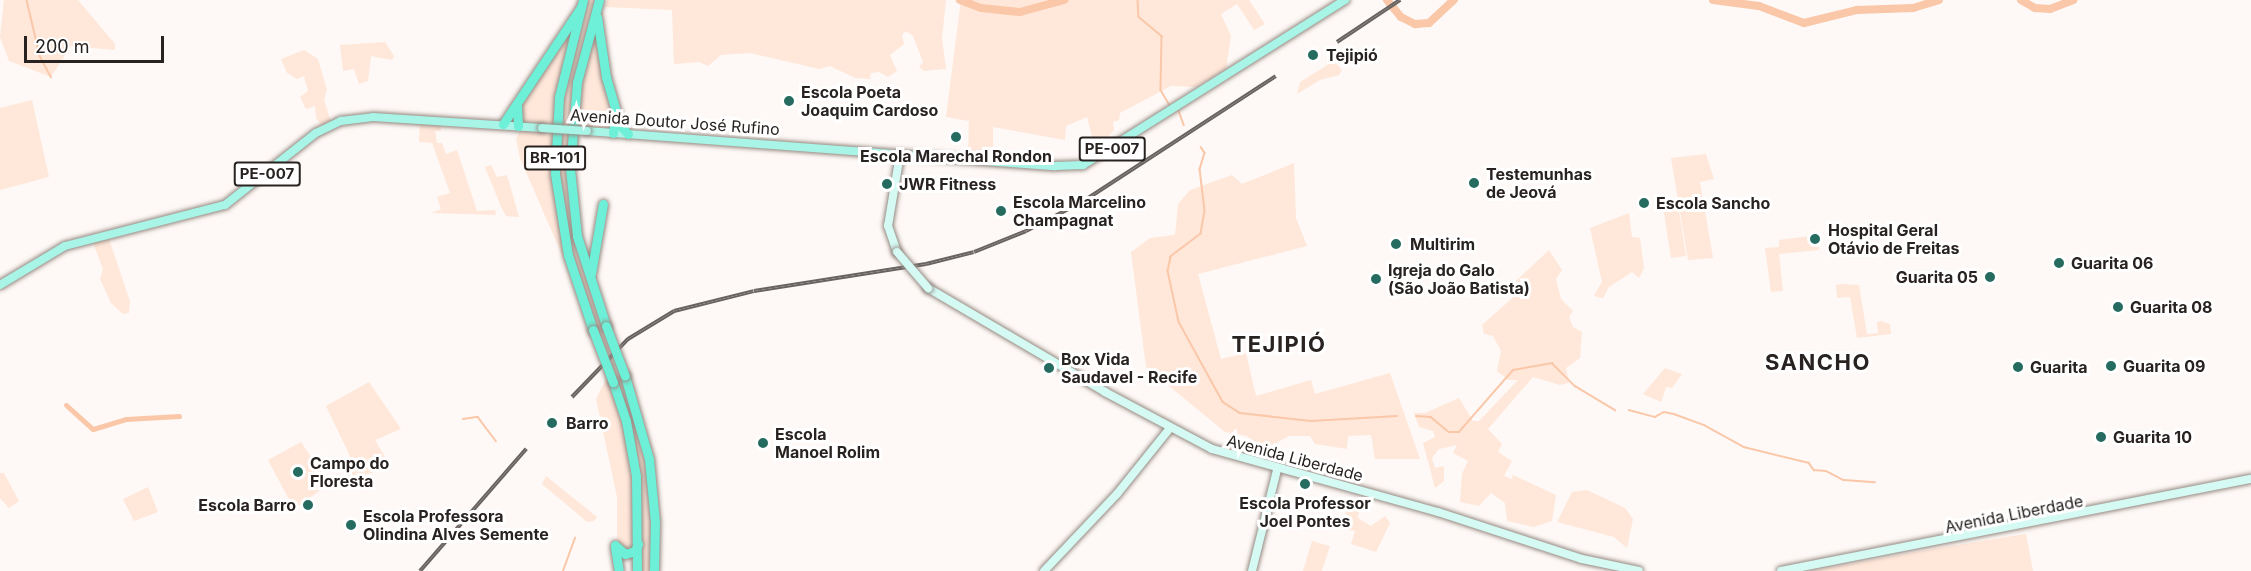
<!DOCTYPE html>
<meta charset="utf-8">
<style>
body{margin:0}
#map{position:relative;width:2251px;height:571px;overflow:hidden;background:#fef9f6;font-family:Inter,sans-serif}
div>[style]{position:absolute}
.green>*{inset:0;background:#ffe7d9}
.stream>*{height:1.5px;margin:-0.75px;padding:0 0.75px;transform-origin:0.75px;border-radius:0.75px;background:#fac7a9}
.canal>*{height:5px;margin:-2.5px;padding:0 2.5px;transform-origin:2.5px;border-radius:2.5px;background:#fac7a9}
.river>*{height:8px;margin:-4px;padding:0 4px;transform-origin:4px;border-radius:4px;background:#fac7a9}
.roads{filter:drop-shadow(0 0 2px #968a83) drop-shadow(0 0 2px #968a83)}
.secondary>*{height:8px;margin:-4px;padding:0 4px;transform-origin:4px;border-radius:4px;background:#d4faf3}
.primary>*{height:8px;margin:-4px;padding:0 4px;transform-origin:4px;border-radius:4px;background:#a8f5e7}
.highway>*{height:9px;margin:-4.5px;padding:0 4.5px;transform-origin:4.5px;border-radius:4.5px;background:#6eefd7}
.rail>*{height:4px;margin-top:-2px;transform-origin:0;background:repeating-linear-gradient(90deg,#fff 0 4.5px,#686360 0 9px);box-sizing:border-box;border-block:2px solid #686360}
.bridges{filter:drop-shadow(0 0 2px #968a83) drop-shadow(0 0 2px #968a83)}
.secondary-bridge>*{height:8px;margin:-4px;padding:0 4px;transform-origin:4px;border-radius:4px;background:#d4faf3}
.primary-bridge>*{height:8px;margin:-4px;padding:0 4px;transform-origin:4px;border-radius:4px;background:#a8f5e7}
.highway-bridge>*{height:9px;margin:-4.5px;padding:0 4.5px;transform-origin:4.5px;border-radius:4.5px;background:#6eefd7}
.dots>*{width:16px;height:16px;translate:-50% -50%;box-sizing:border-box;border:3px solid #fff;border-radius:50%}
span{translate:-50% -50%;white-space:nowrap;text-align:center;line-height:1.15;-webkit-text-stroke:6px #fff;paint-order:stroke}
.shield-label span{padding:2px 4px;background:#fff;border:2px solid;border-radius:4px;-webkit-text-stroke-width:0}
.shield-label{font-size:15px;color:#282321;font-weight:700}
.poi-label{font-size:16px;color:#282321;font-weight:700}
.left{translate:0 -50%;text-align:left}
.right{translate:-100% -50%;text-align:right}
.street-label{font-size:16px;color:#282321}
.district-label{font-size:22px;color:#282321;font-weight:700;letter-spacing:1.5px}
.scale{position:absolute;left:24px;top:36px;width:140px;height:27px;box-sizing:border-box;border:3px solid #282321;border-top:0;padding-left:8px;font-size:18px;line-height:21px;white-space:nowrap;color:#282321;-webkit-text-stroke:4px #fff;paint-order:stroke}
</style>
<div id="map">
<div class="green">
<i style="clip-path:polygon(4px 0,78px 0,115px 44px,115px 50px,71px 46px,51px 77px,9px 61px,0 37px)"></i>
<i style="clip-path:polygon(585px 0,598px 0,569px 128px,556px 127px)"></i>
<i style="clip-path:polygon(607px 0,946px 0,942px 38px,946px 69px,924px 71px,919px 67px,923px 62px,913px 36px,906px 31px,902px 35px,904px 44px,890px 55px,897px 71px,888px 77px,879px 72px,871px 73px,870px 79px,855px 78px,830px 66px,819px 69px,750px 53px,721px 55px,708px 66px,699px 62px,674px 64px,672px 10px,605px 7px)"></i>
<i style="clip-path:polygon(961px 0,1249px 0,1265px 24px,1254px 30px,1237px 4px,1221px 14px,1231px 36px,1226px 69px,1196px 87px,1171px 86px,1120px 113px,1119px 120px,1113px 122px,1114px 130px,1096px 152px,1087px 117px,1066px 126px,1065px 140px,993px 127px,993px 157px,968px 156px,969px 121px,946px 117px)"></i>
<i style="clip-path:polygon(577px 11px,554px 127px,523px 125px,518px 120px,519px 106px)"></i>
<i style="clip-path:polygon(594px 32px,613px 110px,611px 126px,606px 130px,572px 128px,577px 93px)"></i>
<i style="clip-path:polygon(385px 42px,394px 56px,392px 60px,371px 56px,368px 81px,359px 84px,354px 69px,343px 71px,340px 45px)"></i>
<i style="clip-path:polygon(304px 50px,318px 59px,327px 90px,324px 100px,331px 122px,322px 126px,316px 118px,315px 106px,306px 109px,300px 97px,308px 91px,304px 76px,297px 79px,287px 73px,281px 59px)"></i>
<i style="clip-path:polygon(1334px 61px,1342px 70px,1339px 75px,1320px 80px,1297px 94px,1300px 82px)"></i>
<i style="clip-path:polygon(32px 100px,49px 177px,0 190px,0 108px)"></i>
<i style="clip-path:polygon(420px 121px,441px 124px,441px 131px,435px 131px,437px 143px,442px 143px,446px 154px,457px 150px,477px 211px,495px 210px,496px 215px,431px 213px,441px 209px,437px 197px,450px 193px,432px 143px,419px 142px)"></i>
<i style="clip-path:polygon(521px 129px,553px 131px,552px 163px,582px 301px,520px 158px,516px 139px)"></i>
<i style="clip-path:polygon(556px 135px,569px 135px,567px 189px,573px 239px,644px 458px,651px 497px,649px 571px,640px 571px,642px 540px,638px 473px,562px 215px)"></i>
<i style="clip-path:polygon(1706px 154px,1714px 179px,1700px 182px,1713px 258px,1688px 260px,1671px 158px)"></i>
<i style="clip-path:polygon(1294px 163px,1296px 218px,1307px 246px,1198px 274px,1221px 359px,1246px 353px,1256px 396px,1311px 380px,1315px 394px,1390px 373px,1420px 459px,1375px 459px,1371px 435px,1348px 436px,1347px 449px,1315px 444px,1310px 436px,1289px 436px,1265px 449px,1247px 436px,1225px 432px,1146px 367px,1131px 252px,1150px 238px,1175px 235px,1178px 204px,1190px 190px,1232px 175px,1242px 184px)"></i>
<i style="clip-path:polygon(491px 165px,497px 177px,507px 175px,519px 217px,506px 216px,501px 207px,485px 167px)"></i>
<i style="clip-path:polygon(1678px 204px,1686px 256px,1671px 258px,1663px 207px)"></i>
<i style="clip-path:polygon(1629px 213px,1632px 237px,1640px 238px,1644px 268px,1639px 278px,1632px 272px,1609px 287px,1603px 298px,1597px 297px,1594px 295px,1602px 282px,1590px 228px)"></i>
<i style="clip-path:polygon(1817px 235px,1819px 250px,1779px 254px,1783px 291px,1771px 292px,1765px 248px,1779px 247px,1779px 240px)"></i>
<i style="clip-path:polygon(109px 239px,130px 301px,129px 313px,123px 314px,111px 303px,100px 279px,103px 269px,93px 243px)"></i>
<i style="clip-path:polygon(1549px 250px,1562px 270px,1556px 279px,1561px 299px,1573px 311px,1569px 317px,1573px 327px,1582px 332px,1580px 358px,1566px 368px,1569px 383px,1560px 385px,1533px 377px,1488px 429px,1502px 444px,1498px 452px,1512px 461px,1504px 476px,1512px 479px,1513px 475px,1556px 495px,1552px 521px,1534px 527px,1507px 521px,1505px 503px,1491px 493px,1479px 506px,1460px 502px,1462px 474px,1468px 461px,1453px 453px,1457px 445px,1439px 449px,1432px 458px,1435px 468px,1444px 466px,1444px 481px,1435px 488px,1423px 443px,1435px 437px,1433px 431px,1419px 427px,1414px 413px,1425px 413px,1459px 398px,1473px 421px,1479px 421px,1518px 380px,1508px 380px,1497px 371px,1501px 351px,1493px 336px,1484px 334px,1482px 325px,1518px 293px,1516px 281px)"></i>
<i style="clip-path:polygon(1844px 284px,1859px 285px,1867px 334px,1878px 333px,1877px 322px,1881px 321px,1890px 324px,1891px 334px,1857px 338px,1850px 297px,1837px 298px,1836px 285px)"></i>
<i style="clip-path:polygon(1665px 368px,1682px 374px,1672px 388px,1666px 387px,1661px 402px,1643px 394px)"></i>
<i style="clip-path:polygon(608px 375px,630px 442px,637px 536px,631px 551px,617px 546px,617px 497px,596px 399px)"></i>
<i style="clip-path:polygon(369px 382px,401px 429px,375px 440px,391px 467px,341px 482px,351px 465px,349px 454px,326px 406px)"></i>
<i style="clip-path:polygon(301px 442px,329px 484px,294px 509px,268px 460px)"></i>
<i style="clip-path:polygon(0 473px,4px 473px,19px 501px,9px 508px,0 498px)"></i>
<i style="clip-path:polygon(546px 476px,597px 517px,594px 521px,587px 522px,542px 484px)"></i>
<i style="clip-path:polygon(148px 487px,158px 512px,134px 521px,123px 499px)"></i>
<i style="clip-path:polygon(1587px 490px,1625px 508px,1633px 519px,1627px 548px,1614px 537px,1557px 522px,1572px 492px)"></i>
<i style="clip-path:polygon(1351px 509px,1359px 509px,1358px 518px,1371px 526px,1385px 516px,1390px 523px,1376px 552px,1351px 544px,1355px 531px,1345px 529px,1344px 525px,1346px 511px)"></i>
<i style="clip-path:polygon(2026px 534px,2033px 571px,1812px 571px,1926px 550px)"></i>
<i style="clip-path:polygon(1312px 541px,1330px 546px,1322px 571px,1303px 571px)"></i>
</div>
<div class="stream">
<i style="left:27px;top:0;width:57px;rotate:76.9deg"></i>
<i style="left:40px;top:56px;width:24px;rotate:62deg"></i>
<i style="left:1138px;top:0;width:17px;rotate:87deg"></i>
<i style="left:1139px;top:17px;width:30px;rotate:40deg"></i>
<i style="left:1162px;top:36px;width:54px;rotate:91.1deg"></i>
<i style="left:1161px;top:90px;width:16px;rotate:60deg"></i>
<i style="left:1179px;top:111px;width:15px;rotate:70deg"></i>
<i style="left:1201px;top:147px;width:7px;rotate:56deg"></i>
<i style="left:1205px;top:153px;width:17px;rotate:107deg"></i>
<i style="left:1200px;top:169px;width:42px;rotate:83.2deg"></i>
<i style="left:1205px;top:211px;width:23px;rotate:100deg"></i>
<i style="left:1201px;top:234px;width:38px;rotate:143deg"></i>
<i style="left:1171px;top:257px;width:14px;rotate:102deg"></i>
<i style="left:1168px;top:271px;width:52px;rotate:77.8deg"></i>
<i style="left:1179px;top:322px;width:91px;rotate:61.2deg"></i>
<i style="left:1223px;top:402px;width:20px;rotate:33deg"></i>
<i style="left:1240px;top:413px;width:71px;rotate:6.4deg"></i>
<i style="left:1311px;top:421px;width:86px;rotate:-3.3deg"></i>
<i style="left:1629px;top:410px;width:27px;rotate:15deg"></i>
<i style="left:1655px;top:417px;width:10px;rotate:-29deg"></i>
<i style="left:1664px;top:412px;width:10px;rotate:11deg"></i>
<i style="left:1674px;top:414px;width:32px;rotate:20deg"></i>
<i style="left:1704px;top:425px;width:46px;rotate:28.8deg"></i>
<i style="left:1744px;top:447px;width:67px;rotate:13.8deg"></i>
<i style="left:1809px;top:463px;width:9px;rotate:54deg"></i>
<i style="left:1814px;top:470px;width:12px;rotate:5deg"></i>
<i style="left:1826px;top:471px;width:20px;rotate:27deg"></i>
<i style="left:1844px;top:480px;width:31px;rotate:4deg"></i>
<i style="left:1416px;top:416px;width:15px;rotate:4deg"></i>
<i style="left:1431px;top:417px;width:23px;rotate:40deg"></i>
<i style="left:1449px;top:432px;width:10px"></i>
<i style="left:1459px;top:432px;width:82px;rotate:-48.9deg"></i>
<i style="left:1513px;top:370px;width:40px;rotate:-10deg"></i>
<i style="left:1552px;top:363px;width:33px;rotate:45deg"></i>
<i style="left:1575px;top:386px;width:47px;rotate:31deg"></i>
<i style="left:463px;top:419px;width:15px;rotate:-8deg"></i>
<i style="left:478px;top:417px;width:30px;rotate:53deg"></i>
<i style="left:563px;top:571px;width:35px;rotate:-70deg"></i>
</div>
<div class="canal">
<i style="left:66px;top:405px;width:36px;rotate:42deg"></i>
<i style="left:93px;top:429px;width:34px;rotate:-17deg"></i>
<i style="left:126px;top:419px;width:53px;rotate:-3.2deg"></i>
</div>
<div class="river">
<i style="left:960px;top:0;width:22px;rotate:21deg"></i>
<i style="left:981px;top:8px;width:39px;rotate:6deg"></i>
<i style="left:1020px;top:12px;width:46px;rotate:-15.3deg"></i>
<i style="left:1387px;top:0;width:22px;rotate:51deg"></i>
<i style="left:1401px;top:17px;width:16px;rotate:27deg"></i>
<i style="left:1415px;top:24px;width:14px;rotate:-4deg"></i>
<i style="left:1429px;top:23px;width:34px;rotate:-43deg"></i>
<i style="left:1713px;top:0;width:46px;rotate:7.4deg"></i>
<i style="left:1759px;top:6px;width:48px;rotate:20.7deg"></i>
<i style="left:1804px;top:23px;width:55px;rotate:-13.8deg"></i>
<i style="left:1857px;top:10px;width:56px;rotate:-2deg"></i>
<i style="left:1913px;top:8px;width:27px;rotate:-17deg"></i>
<i style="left:2021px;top:0;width:16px;rotate:30deg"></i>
<i style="left:2035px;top:8px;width:15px;rotate:4deg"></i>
<i style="left:2050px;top:9px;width:25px;rotate:-21deg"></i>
</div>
<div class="roads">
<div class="secondary">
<i style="left:897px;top:252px;width:28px;rotate:-109deg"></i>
<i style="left:888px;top:226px;width:73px;rotate:-80.5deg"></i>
<i style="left:928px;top:288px;width:205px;rotate:30.4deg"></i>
<i style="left:1105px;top:392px;width:121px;rotate:28deg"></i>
<i style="left:1212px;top:449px;width:235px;rotate:15.6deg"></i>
<i style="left:1438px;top:512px;width:151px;rotate:18.1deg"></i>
<i style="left:1582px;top:559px;width:58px;rotate:11.9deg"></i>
<i style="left:1044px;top:571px;width:106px;rotate:-46.5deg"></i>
<i style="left:1117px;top:494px;width:85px;rotate:-51.2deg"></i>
<i style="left:1252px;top:571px;width:104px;rotate:-76.1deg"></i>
<i style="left:1781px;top:571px;width:479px;rotate:-11.1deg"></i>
</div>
<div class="primary">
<i style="left:587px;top:131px;width:469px;rotate:4.3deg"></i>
<i style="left:1055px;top:166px;width:28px;rotate:-2deg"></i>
<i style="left:1083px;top:165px;width:310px;rotate:-32.2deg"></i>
<i style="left:0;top:285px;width:76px;rotate:-31deg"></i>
<i style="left:65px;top:246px;width:165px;rotate:-14.4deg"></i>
<i style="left:225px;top:205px;width:116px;rotate:-38.4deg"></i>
<i style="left:316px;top:133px;width:28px;rotate:-26deg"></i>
<i style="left:341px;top:121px;width:32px;rotate:-7deg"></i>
<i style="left:373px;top:117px;width:169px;rotate:3.7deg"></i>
</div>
<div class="highway">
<i style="left:583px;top:0;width:100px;rotate:103.9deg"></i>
<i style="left:559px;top:97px;width:77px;rotate:93deg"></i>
<i style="left:555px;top:174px;width:82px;rotate:80.9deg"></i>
<i style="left:568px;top:255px;width:79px;rotate:71.6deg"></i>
<i style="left:599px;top:0;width:85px;rotate:105deg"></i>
<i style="left:577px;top:82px;width:87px;rotate:94.6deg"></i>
<i style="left:570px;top:169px;width:67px;rotate:84deg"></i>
<i style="left:577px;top:236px;width:95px;rotate:72.1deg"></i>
<i style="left:597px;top:17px;width:61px;rotate:81.5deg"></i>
<i style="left:606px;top:77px;width:50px;rotate:73.7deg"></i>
<i style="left:620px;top:125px;width:12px;rotate:48deg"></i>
<i style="left:517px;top:106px;width:20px;rotate:87deg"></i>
<i style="left:503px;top:124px;width:141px;rotate:-56.3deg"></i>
<i style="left:613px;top:133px;width:16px;rotate:-83deg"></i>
<i style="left:591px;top:274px;width:71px;rotate:-80.3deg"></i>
<i style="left:625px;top:376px;width:86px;rotate:73.9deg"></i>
<i style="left:649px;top:459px;width:63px;rotate:84.6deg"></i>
<i style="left:655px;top:522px;width:49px;rotate:91.2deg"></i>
<i style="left:613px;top:382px;width:41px;rotate:71.6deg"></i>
<i style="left:626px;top:421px;width:56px;rotate:79.7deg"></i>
<i style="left:636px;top:476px;width:95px;rotate:89.4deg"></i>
<i style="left:615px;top:545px;width:13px;rotate:42deg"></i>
<i style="left:625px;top:554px;width:10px;rotate:-17deg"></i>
<i style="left:635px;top:551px;width:8px;rotate:-67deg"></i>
<i style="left:615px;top:547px;width:24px;rotate:81deg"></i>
</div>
</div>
<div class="rail">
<i style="left:1337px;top:42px;width:76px;rotate:-33.7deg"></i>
<i style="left:572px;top:397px;width:81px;rotate:-46deg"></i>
<i style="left:628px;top:339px;width:54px;rotate:-31.3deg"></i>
<i style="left:674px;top:311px;width:82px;rotate:-14deg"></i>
<i style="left:754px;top:291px;width:174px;rotate:-8.9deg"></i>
<i style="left:926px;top:264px;width:49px;rotate:-14deg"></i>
<i style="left:974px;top:252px;width:56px;rotate:-22deg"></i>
<i style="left:1026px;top:231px;width:63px;rotate:-27.4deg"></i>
<i style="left:1082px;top:202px;width:231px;rotate:-33deg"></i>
<i style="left:420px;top:571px;width:162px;rotate:-49deg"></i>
</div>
<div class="bridges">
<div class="secondary-bridge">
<i style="left:897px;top:252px;width:48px;rotate:49.3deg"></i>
</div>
<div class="primary-bridge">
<i style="left:542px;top:128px;width:45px;rotate:3.8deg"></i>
</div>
<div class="highway-bridge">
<i style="left:606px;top:326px;width:53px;rotate:69.2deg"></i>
<i style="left:593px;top:330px;width:56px;rotate:69deg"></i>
</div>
</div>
<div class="dots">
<i style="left:1313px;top:55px;background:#256b5f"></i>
<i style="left:789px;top:101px;background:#256b5f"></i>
<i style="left:956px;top:137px;background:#256b5f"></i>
<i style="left:1474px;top:183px;background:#256b5f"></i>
<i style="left:887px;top:184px;background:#256b5f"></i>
<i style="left:1644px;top:203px;background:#256b5f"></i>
<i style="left:1001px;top:211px;background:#256b5f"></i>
<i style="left:1815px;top:239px;background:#256b5f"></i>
<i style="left:1396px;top:244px;background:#256b5f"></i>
<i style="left:2059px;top:263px;background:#256b5f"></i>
<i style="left:1990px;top:277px;background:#256b5f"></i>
<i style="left:1376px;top:279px;background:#256b5f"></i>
<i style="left:2118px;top:307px;background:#256b5f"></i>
<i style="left:2111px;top:366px;background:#256b5f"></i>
<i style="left:2018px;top:367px;background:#256b5f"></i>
<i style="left:1049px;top:368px;background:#256b5f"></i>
<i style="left:552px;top:423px;background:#256b5f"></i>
<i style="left:2101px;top:437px;background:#256b5f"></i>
<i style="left:763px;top:443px;background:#256b5f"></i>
<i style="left:298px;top:472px;background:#256b5f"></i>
<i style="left:1305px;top:484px;background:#256b5f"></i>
<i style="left:308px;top:505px;background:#256b5f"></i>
<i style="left:351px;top:525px;background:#256b5f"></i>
</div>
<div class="shield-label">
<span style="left:1112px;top:149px">PE-007</span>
<span style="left:555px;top:158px">BR-101</span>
<span style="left:267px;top:174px">PE-007</span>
</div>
<div class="poi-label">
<span class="left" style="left:1326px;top:55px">Tejipió</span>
<span class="left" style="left:801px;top:101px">Escola Poeta<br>Joaquim Cardoso</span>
<span style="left:956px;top:156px">Escola Marechal Rondon</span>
<span class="left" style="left:1486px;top:183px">Testemunhas<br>de Jeová</span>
<span class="left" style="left:899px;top:184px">JWR Fitness</span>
<span class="left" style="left:1013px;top:211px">Escola Marcelino<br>Champagnat</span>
<span class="left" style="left:1656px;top:203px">Escola Sancho</span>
<span class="left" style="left:1828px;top:239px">Hospital Geral<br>Otávio de Freitas</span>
<span class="left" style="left:1410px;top:244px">Multirim</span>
<span class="left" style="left:2071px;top:263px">Guarita 06</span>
<span class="left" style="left:1388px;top:279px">Igreja do Galo<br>(São João Batista)</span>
<span class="right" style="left:1978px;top:277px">Guarita 05</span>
<span class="left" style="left:2130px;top:307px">Guarita 08</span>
<span class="left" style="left:1061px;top:368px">Box Vida<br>Saudavel - Recife</span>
<span class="left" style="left:2123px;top:366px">Guarita 09</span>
<span class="left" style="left:2030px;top:367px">Guarita</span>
<span class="left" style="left:566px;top:423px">Barro</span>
<span class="left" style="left:775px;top:443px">Escola<br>Manoel Rolim</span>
<span class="left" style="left:2113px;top:437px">Guarita 10</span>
<span class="left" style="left:310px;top:472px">Campo do<br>Floresta</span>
<span style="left:1305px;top:512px">Escola Professor<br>Joel Pontes</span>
<span class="right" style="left:296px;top:505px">Escola Barro</span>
<span class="left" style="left:363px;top:525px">Escola Professora<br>Olindina Alves Semente</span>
</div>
<div class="street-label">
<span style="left:675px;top:122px;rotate:4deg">Avenida Doutor José Rufino</span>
<span style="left:1295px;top:458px;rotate:15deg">Avenida Liberdade</span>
<span style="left:2014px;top:514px;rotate:-11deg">Avenida Liberdade</span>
</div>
<div class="district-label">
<span style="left:1279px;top:345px">TEJIPIÓ</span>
<span style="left:1818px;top:363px">SANCHO</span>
</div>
<div class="scale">200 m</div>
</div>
